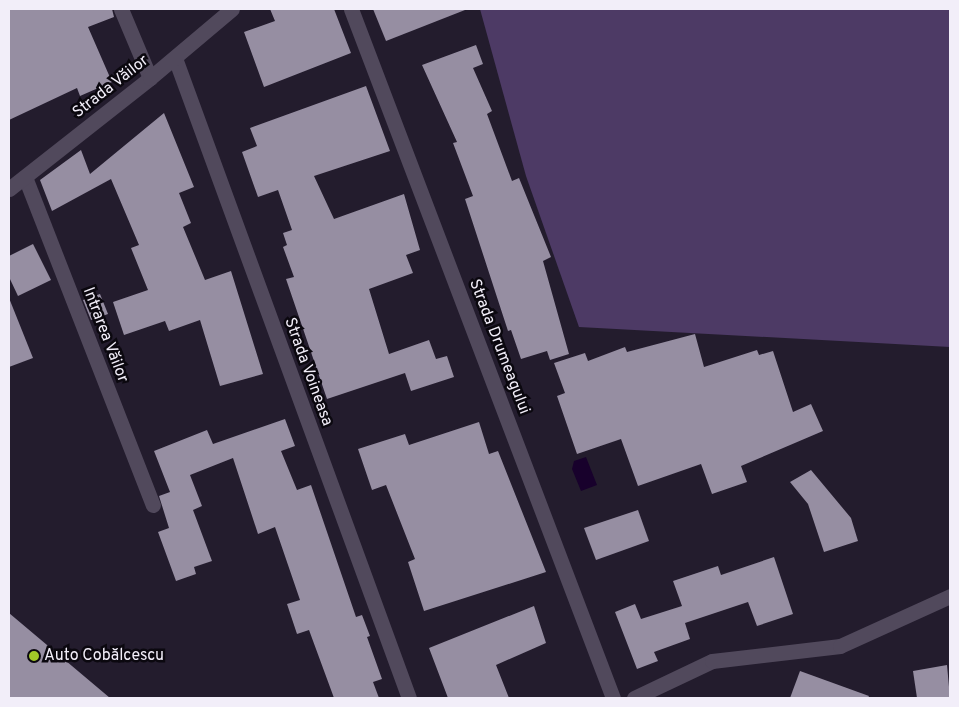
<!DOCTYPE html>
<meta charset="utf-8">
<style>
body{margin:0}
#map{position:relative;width:959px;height:707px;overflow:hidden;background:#231c2d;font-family:Overpass,sans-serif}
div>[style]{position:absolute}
.green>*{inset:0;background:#4d3a65}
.water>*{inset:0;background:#18012c}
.building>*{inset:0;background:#968ea2}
.minor>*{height:15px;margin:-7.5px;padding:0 7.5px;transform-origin:7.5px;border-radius:7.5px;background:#51495c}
.dots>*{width:14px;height:14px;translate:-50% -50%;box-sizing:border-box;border:2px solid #0b080f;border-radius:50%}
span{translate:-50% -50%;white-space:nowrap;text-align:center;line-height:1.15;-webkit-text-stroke:5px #0b080f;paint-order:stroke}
.street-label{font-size:16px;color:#f2eef9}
.poi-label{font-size:16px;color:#f2eef9}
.left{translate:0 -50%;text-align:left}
.frame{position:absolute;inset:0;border:10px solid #f2eef9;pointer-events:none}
</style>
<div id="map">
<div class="green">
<i style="clip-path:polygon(480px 9px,950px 9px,950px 347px,579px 327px,526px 176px)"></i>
</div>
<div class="water">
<i style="clip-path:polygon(586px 457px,597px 485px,581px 491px,572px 469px,574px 461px)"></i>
</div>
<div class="building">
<i style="clip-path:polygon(9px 9px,112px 9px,114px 17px,88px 27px,112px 82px,80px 96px,77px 88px,9px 120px)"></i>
<i style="clip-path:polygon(270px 9px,334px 9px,351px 53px,264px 87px,244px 32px,275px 21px)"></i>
<i style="clip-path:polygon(373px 9px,465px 9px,465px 10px,386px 41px)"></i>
<i style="clip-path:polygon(476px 45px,483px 64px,473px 68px,492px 111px,487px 114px,512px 181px,519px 178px,551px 257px,543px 261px,569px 354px,550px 360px,547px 351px,521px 359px,511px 330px,508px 331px,465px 199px,473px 196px,453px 143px,457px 142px,422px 65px)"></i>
<i style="clip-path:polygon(366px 86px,390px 151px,314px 176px,334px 219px,404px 194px,420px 250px,406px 255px,413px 273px,369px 289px,389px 354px,429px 340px,436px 359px,447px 356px,454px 377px,411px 391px,405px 373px,327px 399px,286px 279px,294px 277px,283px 247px,287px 245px,283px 233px,292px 230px,278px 190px,258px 197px,242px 152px,257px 146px,250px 128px)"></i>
<i style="clip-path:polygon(164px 113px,194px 187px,179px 193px,191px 223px,183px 227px,205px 280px,231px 271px,263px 374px,220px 386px,200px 320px,169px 331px,165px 321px,124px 335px,113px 302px,148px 290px,131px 248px,139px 245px,111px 179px,52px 211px,40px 180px,81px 150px,90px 174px)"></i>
<i style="clip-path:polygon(33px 244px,51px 280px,18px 296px,9px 277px,9px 256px)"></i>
<i style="clip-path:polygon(100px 294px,108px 314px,91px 320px,83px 300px)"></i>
<i style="clip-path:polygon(9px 298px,33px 358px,9px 367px)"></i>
<i style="clip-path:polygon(695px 334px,704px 367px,757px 350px,759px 355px,773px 351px,793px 412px,811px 404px,823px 431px,741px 466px,747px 482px,712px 494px,701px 464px,638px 486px,621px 439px,577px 454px,557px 396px,565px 393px,554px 363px,585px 353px,588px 361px,625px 347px,627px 352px)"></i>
<i style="clip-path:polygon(285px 419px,295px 446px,281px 451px,297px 490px,311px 485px,356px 617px,362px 615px,370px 636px,367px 637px,382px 679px,373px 682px,379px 698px,334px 698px,309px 630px,297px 634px,287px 604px,300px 600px,275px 527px,258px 534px,233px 458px,190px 475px,202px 506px,193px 510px,212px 561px,194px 567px,196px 574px,176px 581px,158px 532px,169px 528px,159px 496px,170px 492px,154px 451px,207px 430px,213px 444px)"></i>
<i style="clip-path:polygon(479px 422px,489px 454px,498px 451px,546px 572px,424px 611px,408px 562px,415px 559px,386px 485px,372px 490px,358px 449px,405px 434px,409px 445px)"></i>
<i style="clip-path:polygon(811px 470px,851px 518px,858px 541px,824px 552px,808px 504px,790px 482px)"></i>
<i style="clip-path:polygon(638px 510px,649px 541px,596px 560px,584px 528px)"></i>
<i style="clip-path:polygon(774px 557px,793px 614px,757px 626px,748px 602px,685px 623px,690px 639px,654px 652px,658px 661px,637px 669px,615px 612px,635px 604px,641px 619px,682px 606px,673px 581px,718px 566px,721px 575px)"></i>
<i style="clip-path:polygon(534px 606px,546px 643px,496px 665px,509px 698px,448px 698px,429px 648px)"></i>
<i style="clip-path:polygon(9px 613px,110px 698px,9px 698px)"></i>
<i style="clip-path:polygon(947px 665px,950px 698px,917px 698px,913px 671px)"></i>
<i style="clip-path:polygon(800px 671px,869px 696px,868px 698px,790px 698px)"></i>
</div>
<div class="minor">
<i style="left:121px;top:9px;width:75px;rotate:67.2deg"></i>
<i style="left:351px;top:9px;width:737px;rotate:69.18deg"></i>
<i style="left:175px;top:58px;width:681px;rotate:69.92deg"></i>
<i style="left:25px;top:177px;width:352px;rotate:68.7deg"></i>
<i style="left:9px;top:189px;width:179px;rotate:-38.2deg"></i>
<i style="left:150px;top:78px;width:107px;rotate:-40.1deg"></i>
<i style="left:634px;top:698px;width:86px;rotate:-25.4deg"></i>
<i style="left:712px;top:661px;width:129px;rotate:-6.7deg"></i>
<i style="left:840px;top:646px;width:121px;rotate:-24.4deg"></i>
</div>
<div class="dots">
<i style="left:34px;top:656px;background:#a2c928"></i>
</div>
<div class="street-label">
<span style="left:111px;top:87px;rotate:-38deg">Strada Văilor</span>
<span style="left:105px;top:335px;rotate:69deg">Intrarea Văilor</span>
<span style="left:499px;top:347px;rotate:69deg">Strada Drumeagului</span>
<span style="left:308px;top:372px;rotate:70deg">Strada Voineasa</span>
</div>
<div class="poi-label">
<span class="left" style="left:44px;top:656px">Auto Cobălcescu</span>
</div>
<div class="frame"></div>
</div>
